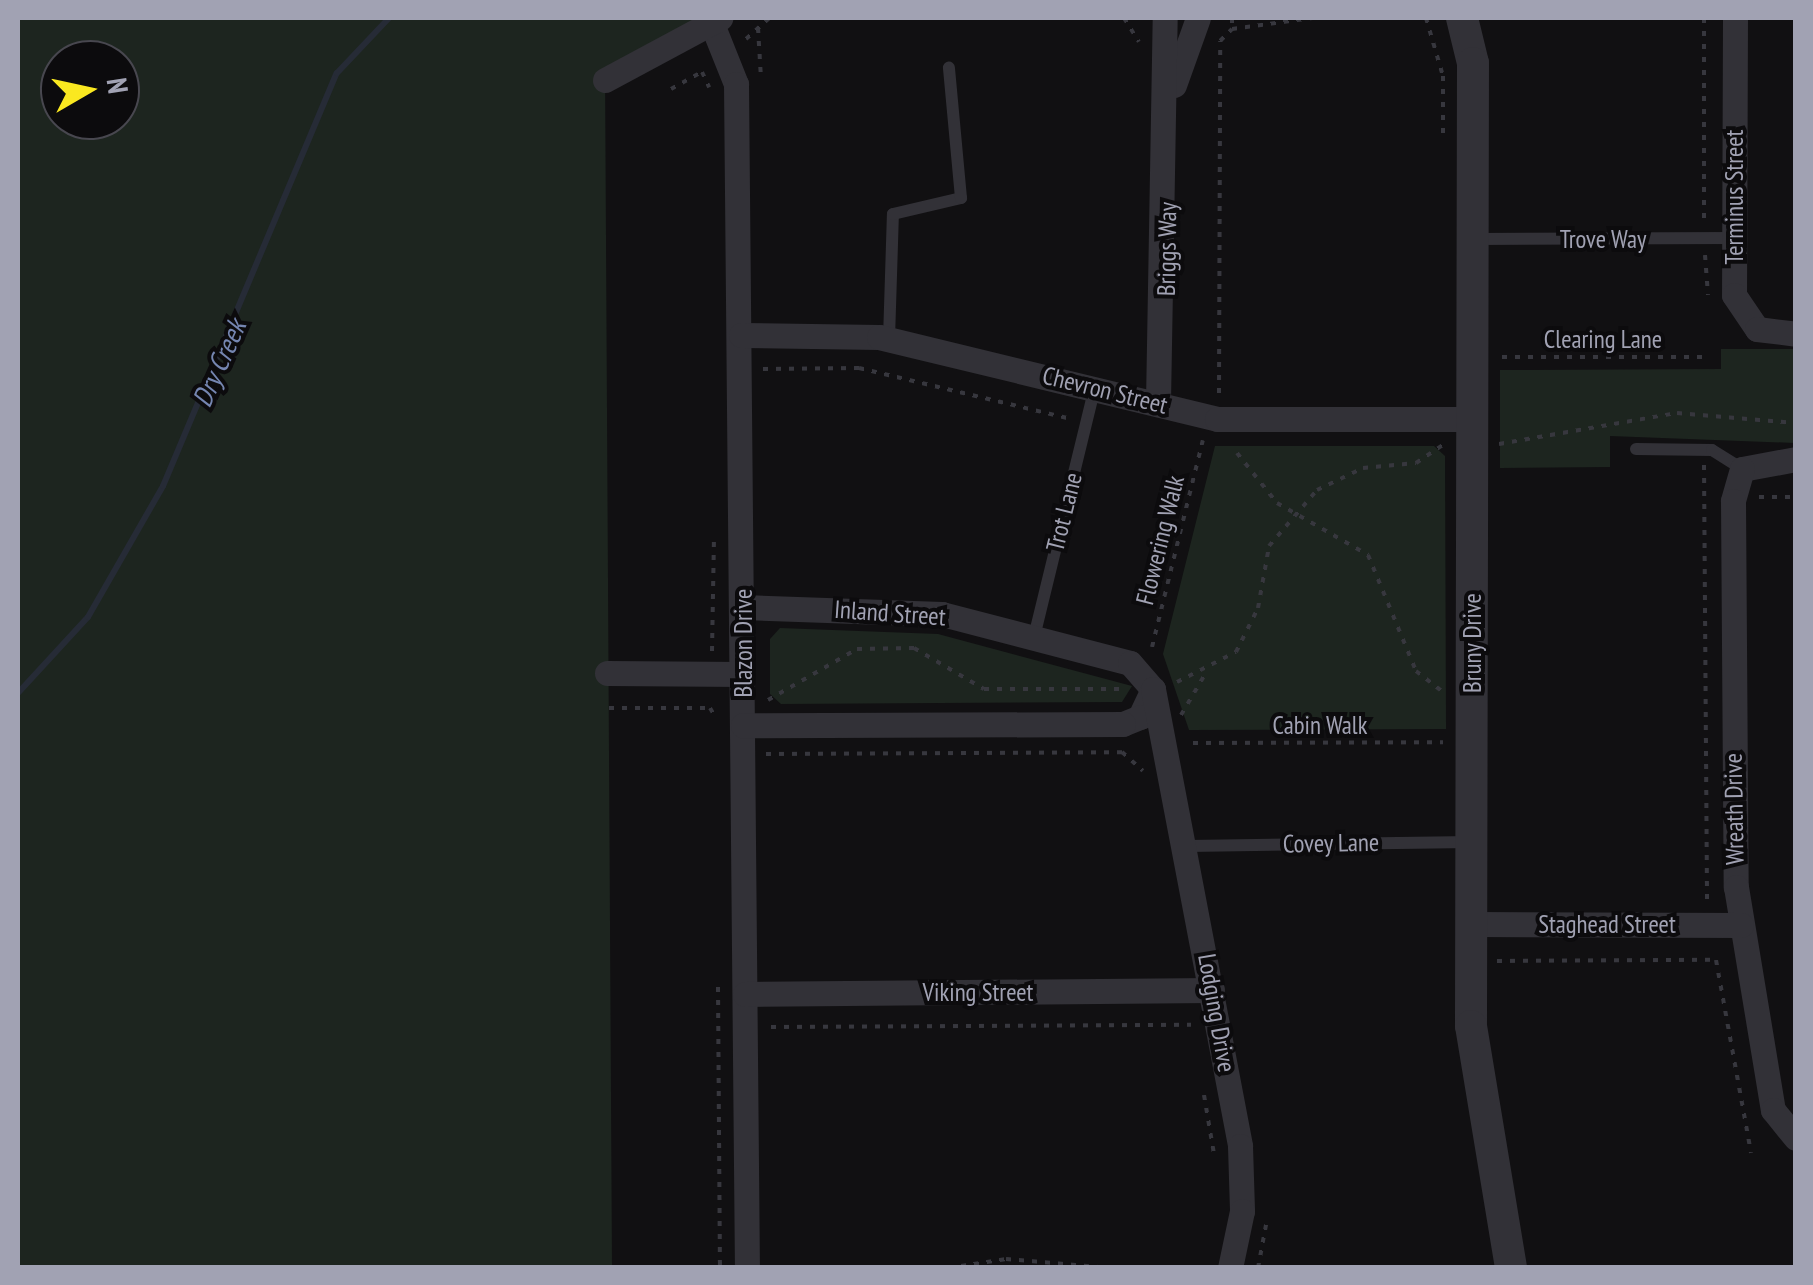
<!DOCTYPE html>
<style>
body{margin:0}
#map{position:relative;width:1813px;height:1285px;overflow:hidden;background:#111012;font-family:"PT Sans Narrow",sans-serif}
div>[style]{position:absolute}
.green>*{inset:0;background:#1d251f}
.stream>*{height:6px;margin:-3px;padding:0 3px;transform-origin:3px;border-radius:3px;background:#262b36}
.path>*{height:4px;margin-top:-2px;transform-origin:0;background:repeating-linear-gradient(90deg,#37373e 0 5px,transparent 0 13px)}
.service>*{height:12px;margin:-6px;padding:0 6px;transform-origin:6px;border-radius:6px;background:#323137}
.minor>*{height:25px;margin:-12.5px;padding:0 12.5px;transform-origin:12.5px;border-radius:12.5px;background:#323137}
.tertiary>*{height:32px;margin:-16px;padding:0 16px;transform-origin:16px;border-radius:16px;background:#323137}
span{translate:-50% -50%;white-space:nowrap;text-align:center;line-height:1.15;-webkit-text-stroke:8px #0c0b0d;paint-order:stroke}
.street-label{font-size:25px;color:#a1a2b3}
.water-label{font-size:28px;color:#7586b1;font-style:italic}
.frame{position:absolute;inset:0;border:20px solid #a1a2b3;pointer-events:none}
.north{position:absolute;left:40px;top:40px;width:100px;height:100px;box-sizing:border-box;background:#0c0b0d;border:2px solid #48474f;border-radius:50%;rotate:81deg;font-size:28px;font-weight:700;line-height:40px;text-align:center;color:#a1a2b3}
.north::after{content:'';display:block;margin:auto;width:35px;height:45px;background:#fae820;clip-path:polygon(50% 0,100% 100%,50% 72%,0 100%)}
</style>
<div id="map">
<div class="green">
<i style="clip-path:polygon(evenodd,18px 18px,699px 18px,605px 68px,612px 1267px,18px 1267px,18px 18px,60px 60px,120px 60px,120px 120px,60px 120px,60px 60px)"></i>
<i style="clip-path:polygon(1721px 349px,1795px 349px,1795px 443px,1610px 436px,1610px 467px,1500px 468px,1500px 370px,1721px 369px)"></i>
<i style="clip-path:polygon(1215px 446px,1434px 446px,1445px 456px,1446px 729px,1189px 730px,1163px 654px)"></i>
<i style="clip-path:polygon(780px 628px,938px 634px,1132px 686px,1122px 702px,781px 704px,770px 694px,770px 639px)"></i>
</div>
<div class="stream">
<i style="left:18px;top:693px;width:103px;rotate:-47.4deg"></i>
<i style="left:88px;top:617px;width:151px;rotate:-60.2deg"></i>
<i style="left:163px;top:486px;width:448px;rotate:-67.2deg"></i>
<i style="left:337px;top:73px;width:76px;rotate:-46.6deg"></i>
</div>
<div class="path">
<i style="left:1124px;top:18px;width:28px;rotate:58deg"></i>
<i style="left:1232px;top:18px;width:11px;rotate:90deg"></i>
<i style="left:1232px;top:29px;width:81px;rotate:-7.8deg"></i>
<i style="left:1426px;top:18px;width:60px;rotate:73.7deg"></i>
<i style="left:1443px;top:76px;width:64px;rotate:90deg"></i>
<i style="left:1704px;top:18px;width:202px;rotate:90deg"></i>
<i style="left:758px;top:28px;width:50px;rotate:86.6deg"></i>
<i style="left:746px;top:39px;width:31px;rotate:-42deg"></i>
<i style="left:671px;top:89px;width:35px;rotate:-29deg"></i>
<i style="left:702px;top:72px;width:17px;rotate:65deg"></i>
<i style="left:1705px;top:255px;width:40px;rotate:85.7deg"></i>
<i style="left:1502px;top:357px;width:206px"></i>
<i style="left:763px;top:369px;width:96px;rotate:-0.6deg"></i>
<i style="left:859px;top:368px;width:214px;rotate:13.5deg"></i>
<i style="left:1219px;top:393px;width:352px;rotate:-89.8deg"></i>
<i style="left:1220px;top:41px;width:17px;rotate:-45deg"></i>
<i style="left:1499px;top:444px;width:181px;rotate:-9.9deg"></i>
<i style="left:1677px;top:413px;width:119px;rotate:4.8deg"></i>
<i style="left:1237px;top:453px;width:64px;rotate:51.3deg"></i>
<i style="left:1277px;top:503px;width:105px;rotate:29.7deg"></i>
<i style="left:1368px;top:555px;width:126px;rotate:67.5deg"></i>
<i style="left:1416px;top:671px;width:34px;rotate:38deg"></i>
<i style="left:1704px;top:465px;width:436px;rotate:89.6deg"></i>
<i style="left:1759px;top:497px;width:37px"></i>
<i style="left:1152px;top:647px;width:213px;rotate:-76.2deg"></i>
<i style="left:712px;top:651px;width:110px;rotate:-89deg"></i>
<i style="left:1177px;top:682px;width:66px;rotate:-27deg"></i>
<i style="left:1236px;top:652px;width:49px;rotate:-63.4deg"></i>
<i style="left:1258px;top:608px;width:63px;rotate:-79.9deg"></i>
<i style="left:1269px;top:546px;width:74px;rotate:-49.4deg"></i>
<i style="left:1317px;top:490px;width:51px;rotate:-25.6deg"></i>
<i style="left:1363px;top:468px;width:53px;rotate:-5.4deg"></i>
<i style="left:1416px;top:463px;width:32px;rotate:-34deg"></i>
<i style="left:768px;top:700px;width:103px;rotate:-29.8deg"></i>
<i style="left:857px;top:649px;width:57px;rotate:-1deg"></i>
<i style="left:914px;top:648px;width:81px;rotate:30.4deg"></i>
<i style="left:984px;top:689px;width:139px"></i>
<i style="left:609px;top:708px;width:101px"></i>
<i style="left:710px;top:708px;width:12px;rotate:59deg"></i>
<i style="left:1181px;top:715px;width:45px;rotate:-59.5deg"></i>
<i style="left:1193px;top:743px;width:250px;rotate:-0.2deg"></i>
<i style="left:766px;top:754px;width:356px;rotate:-0.3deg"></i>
<i style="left:1122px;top:752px;width:28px;rotate:42deg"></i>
<i style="left:1497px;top:961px;width:219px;rotate:-0.3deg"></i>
<i style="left:1716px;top:960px;width:196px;rotate:79.7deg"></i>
<i style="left:718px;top:987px;width:281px;rotate:89.6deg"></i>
<i style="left:771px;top:1027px;width:420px;rotate:-0.3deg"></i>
<i style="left:1204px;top:1095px;width:60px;rotate:80.4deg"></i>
<i style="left:948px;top:1268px;width:59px;rotate:-8.8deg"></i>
<i style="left:1006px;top:1259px;width:104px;rotate:4.9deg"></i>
<i style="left:1258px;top:1268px;width:44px;rotate:-79.5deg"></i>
</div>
<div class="service">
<i style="left:1476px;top:239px;width:257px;rotate:-0.2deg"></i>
<i style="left:889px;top:339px;width:125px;rotate:-88.2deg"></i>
<i style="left:893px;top:214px;width:70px;rotate:-13.2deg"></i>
<i style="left:961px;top:198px;width:131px;rotate:-95.3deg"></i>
<i style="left:1636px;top:449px;width:76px;rotate:0.8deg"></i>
<i style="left:1712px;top:450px;width:36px;rotate:32deg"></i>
<i style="left:1034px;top:637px;width:257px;rotate:-76.3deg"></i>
<i style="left:1188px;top:846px;width:283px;rotate:-0.8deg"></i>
</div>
<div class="minor">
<i style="left:1735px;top:18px;width:277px;rotate:90.2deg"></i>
<i style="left:1734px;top:295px;width:41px;rotate:55.9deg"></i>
<i style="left:1757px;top:329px;width:39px;rotate:7deg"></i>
<i style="left:712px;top:24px;width:65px;rotate:68.2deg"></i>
<i style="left:736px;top:84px;width:1184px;rotate:89.47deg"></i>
<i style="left:605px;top:80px;width:131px;rotate:-28.3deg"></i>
<i style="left:1174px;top:85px;width:71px;rotate:-70.3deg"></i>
<i style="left:741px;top:335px;width:138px;rotate:0.8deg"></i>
<i style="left:879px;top:337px;width:348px;rotate:13.6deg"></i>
<i style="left:1217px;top:419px;width:255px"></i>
<i style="left:1158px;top:402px;width:384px;rotate:-89deg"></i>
<i style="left:1796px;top:459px;width:55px;rotate:169.5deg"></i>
<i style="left:1742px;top:469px;width:33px;rotate:106deg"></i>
<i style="left:1733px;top:501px;width:386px;rotate:89.6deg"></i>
<i style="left:1736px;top:887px;width:226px;rotate:80.6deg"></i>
<i style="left:1773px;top:1110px;width:36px;rotate:51deg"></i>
<i style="left:743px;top:607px;width:199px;rotate:2deg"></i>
<i style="left:942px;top:614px;width:194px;rotate:14.6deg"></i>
<i style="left:1130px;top:663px;width:35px;rotate:49deg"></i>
<i style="left:1153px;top:689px;width:31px;rotate:115deg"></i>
<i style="left:1140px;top:717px;width:18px;rotate:158deg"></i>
<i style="left:1123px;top:724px;width:380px;rotate:179.8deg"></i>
<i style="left:607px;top:673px;width:135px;rotate:0.4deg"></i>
<i style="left:1153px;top:689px;width:465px;rotate:79.2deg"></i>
<i style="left:1240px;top:1146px;width:65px;rotate:88.2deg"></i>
<i style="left:1242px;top:1211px;width:58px;rotate:101.9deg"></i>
<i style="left:1473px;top:924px;width:268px;rotate:0.2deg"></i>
<i style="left:745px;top:994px;width:467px;rotate:-0.5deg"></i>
</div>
<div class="tertiary">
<i style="left:1462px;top:18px;width:46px;rotate:76.3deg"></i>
<i style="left:1473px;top:63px;width:963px;rotate:90.12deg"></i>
<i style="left:1471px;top:1026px;width:245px;rotate:80.6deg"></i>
</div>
<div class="street-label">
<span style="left:1734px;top:197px;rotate:-90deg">Terminus Street</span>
<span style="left:1603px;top:239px">Trove Way</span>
<span style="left:1167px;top:249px;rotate:-89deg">Briggs Way</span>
<span style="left:1603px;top:339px">Clearing Lane</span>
<span style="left:1105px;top:390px;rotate:14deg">Chevron Street</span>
<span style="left:1064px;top:512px;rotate:-76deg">Trot Lane</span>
<span style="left:1160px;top:540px;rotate:-76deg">Flowering Walk</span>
<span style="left:890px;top:613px;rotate:4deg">Inland Street</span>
<span style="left:743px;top:643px;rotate:-90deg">Blazon Drive</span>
<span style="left:1472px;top:643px;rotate:-90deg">Bruny Drive</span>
<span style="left:1320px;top:725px">Cabin Walk</span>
<span style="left:1734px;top:809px;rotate:-91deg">Wreath Drive</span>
<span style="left:1331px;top:843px;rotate:-1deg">Covey Lane</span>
<span style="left:1607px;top:924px">Staghead Street</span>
<span style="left:978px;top:992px">Viking Street</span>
<span style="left:1217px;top:1013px;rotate:80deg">Lodging Drive</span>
</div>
<div class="water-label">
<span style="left:219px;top:363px;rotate:-66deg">Dry Creek</span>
</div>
<div class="frame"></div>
<div class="north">N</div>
</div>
